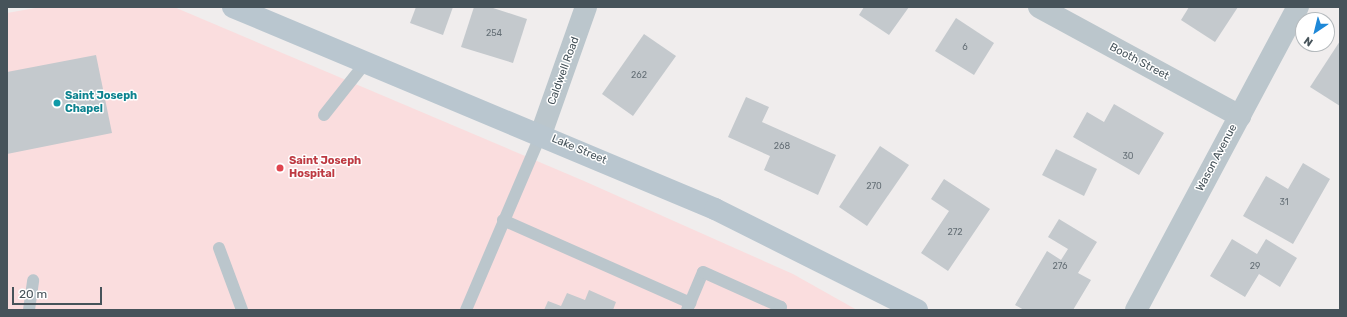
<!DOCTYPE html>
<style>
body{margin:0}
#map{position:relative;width:1347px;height:317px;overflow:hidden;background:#f0eded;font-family:Rubik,sans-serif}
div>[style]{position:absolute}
.medical>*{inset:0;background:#faddde}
.building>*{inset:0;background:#c4c9cd}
.lane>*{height:12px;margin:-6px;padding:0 6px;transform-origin:6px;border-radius:6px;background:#bbc6cc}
.street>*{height:22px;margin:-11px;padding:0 11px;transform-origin:11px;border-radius:11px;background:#bbc6cc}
.secondary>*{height:22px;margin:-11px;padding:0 11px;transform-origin:11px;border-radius:11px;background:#b9c6cf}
.dots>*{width:11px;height:11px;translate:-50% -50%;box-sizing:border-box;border:2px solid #fff;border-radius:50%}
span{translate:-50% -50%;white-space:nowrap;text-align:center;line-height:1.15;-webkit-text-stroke:3px #fff;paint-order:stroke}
.number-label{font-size:9px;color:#667077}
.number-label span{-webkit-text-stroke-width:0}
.street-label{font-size:11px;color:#46535a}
.culture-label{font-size:11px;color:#0d838f;font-weight:700}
.left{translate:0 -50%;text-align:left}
.health-label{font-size:11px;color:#be3a42;font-weight:700}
.frame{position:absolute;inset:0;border:8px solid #46535a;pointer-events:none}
.north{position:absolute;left:1295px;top:12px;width:40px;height:40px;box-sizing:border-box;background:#fff;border:1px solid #b5babd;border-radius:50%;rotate:215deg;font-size:11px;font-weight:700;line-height:16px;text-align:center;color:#46535a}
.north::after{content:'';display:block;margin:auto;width:14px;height:18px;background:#1e88d8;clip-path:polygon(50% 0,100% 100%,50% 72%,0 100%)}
.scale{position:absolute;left:12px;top:287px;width:90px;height:18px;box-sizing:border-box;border:2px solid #46535a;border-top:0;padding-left:5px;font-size:12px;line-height:14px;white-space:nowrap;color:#46535a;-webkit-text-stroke:3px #fff;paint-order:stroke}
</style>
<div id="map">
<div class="medical">
<i style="clip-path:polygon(41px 7px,174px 7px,584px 181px,793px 274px,857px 310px,7px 310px,7px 13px)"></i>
</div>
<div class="building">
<i style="clip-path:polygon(416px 7px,453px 7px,443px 35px,410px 23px)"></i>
<i style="clip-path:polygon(474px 7px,490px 7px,527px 19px,513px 63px,461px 47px)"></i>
<i style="clip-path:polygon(864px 7px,909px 7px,889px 35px,859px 15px)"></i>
<i style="clip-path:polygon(1189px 7px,1238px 7px,1215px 42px,1181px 20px)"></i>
<i style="clip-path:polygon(956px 18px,994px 43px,974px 75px,935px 51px)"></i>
<i style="clip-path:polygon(644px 34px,676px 56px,633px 116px,602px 94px)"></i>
<i style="clip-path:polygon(1340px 41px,1340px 106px,1310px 87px)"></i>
<i style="clip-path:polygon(96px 55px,112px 133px,7px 154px,7px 72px)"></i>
<i style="clip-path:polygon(746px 97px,769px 107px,762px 122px,836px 155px,818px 195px,764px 170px,770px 156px,728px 137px)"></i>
<i style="clip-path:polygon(1114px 104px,1164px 133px,1139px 175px,1073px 137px,1087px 112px,1104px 122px)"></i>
<i style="clip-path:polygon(880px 146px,909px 165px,867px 226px,839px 207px)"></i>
<i style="clip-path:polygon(1056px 149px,1097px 169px,1084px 196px,1042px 175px)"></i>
<i style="clip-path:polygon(1303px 163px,1330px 179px,1293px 244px,1243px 216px,1266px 176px,1288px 189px)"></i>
<i style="clip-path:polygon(944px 179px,990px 209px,948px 271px,921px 253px,949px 211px,931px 199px)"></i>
<i style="clip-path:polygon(1059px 219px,1097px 242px,1078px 273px,1091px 280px,1073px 310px,1024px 310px,1015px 305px,1047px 251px,1061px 260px,1068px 249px,1048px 237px)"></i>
<i style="clip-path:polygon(1232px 239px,1257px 254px,1266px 239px,1297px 258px,1280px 287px,1259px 274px,1245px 297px,1210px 276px)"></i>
<i style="clip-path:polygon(589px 290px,616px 302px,613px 310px,544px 310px,548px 301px,561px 306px,567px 293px,585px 300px)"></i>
</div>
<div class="lane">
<i style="left:324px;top:115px;width:68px;rotate:-51.6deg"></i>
<i style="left:503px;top:220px;width:205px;rotate:23.9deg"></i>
<i style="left:219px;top:248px;width:66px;rotate:69.6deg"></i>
<i style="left:29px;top:310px;width:30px;rotate:-82deg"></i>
<i style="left:466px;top:310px;width:191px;rotate:-66.9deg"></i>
<i style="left:687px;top:310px;width:41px;rotate:-67.2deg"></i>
<i style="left:703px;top:272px;width:85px;rotate:24.2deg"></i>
<i style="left:781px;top:307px;width:4px;rotate:124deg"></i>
</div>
<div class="street">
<i style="left:1039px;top:7px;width:229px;rotate:28.5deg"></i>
<i style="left:541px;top:134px;width:135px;rotate:-70.5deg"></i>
<i style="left:1136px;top:310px;width:344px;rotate:-61.9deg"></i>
</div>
<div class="secondary">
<i style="left:233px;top:7px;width:523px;rotate:22.74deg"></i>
<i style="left:715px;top:209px;width:226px;rotate:26.6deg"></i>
</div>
<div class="dots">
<i style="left:57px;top:103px;background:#0f9aa8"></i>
<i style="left:280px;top:168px;background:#e0444e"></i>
</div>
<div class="number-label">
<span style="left:494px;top:33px">254</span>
<span style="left:965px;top:47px">6</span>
<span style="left:639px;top:75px">262</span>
<span style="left:782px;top:146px">268</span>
<span style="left:1128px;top:156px">30</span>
<span style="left:874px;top:186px">270</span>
<span style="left:1284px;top:202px">31</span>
<span style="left:955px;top:232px">272</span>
<span style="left:1060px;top:266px">276</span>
<span style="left:1255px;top:266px">29</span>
</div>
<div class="street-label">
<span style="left:1139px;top:62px;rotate:28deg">Booth Street</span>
<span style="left:564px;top:71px;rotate:-70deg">Caldwell Road</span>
<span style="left:579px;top:150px;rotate:23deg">Lake Street</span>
<span style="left:1217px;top:158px;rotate:-62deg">Wason Avenue</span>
</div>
<div class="culture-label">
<span class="left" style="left:65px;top:103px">Saint Joseph<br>Chapel</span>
</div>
<div class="health-label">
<span class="left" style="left:289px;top:168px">Saint Joseph<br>Hospital</span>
</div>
<div class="frame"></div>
<div class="north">N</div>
<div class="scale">20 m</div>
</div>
